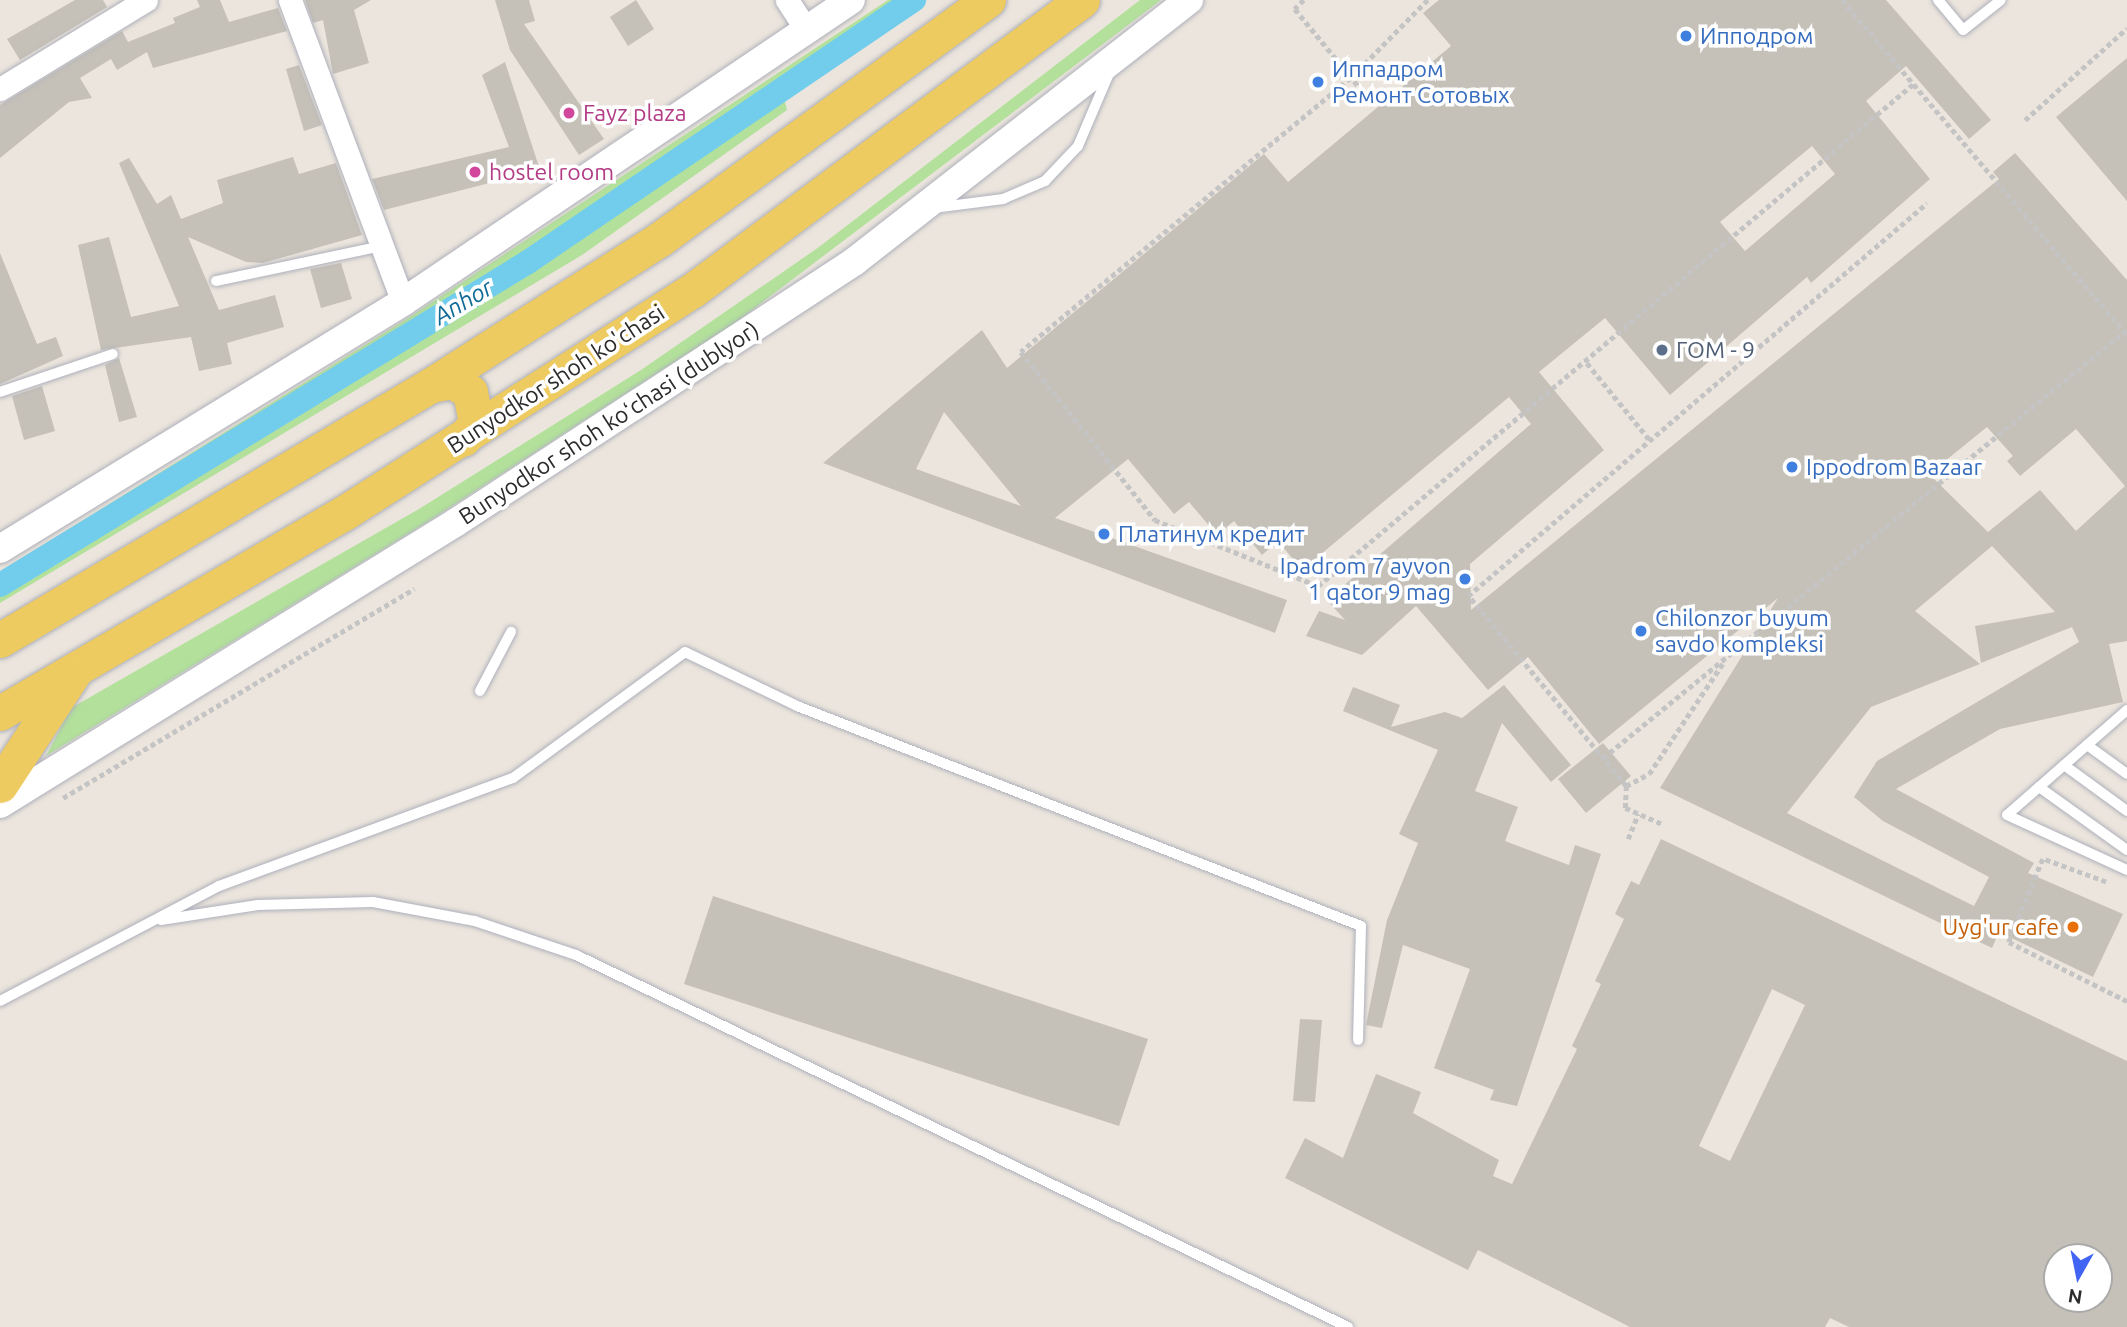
<!DOCTYPE html>
<meta charset="utf-8">
<style>
body{margin:0}
#map{position:relative;width:2127px;height:1327px;overflow:hidden;background:#ece5dd;font-family:Ubuntu,sans-serif}
div>[style]{position:absolute}
.green>*{inset:0;background:#b3e19b}
.canal>*{height:24px;margin:-12px;padding:0 12px;transform-origin:12px;border-radius:12px;background:#72cdec}
.building>*{inset:0;background:#c5c0b8}
.path>*{height:4.5px;margin-top:-2.25px;transform-origin:0;background:repeating-linear-gradient(90deg,#c4c4c4 0 5px,transparent 0 8.5px)}
.roads{filter:drop-shadow(0 0 2px #adb0bb) drop-shadow(0 0 2px #adb0bb)}
.service>*{height:10px;margin:-5px;padding:0 5px;transform-origin:5px;border-radius:5px;background:#fff}
.minor>*{height:23px;margin:-11.5px;padding:0 11.5px;transform-origin:11.5px;border-radius:11.5px;background:#fff}
.tertiary>*{height:28px;margin:-14px;padding:0 14px;transform-origin:14px;border-radius:14px;background:#fff}
.primary>*{height:35px;margin:-17.5px;padding:0 17.5px;transform-origin:17.5px;border-radius:17.5px;background:#edcb61}
.dots>*{width:19px;height:19px;translate:-50% -50%;box-sizing:border-box;border:4px solid #fff;border-radius:50%}
span{translate:-50% -50%;white-space:nowrap;text-align:center;line-height:1.15;-webkit-text-stroke:7px #fff;paint-order:stroke}
.shop-label{font-size:23px;color:#366cbe}
.left{translate:0 -50%;text-align:left}
.right{translate:-100% -50%;text-align:right}
.hotel-label{font-size:23px;color:#b23c85}
.service-label{font-size:23px;color:#4e5e75}
.street-label{font-size:23px;color:#2b2b2b}
.food-label{font-size:23px;color:#c56008}
.water-label{font-size:24px;color:#116b98;font-style:italic}
.north{position:absolute;left:2043px;top:1243px;width:70px;height:70px;box-sizing:border-box;background:#fff;border:2px solid #aaa;border-radius:50%;rotate:189deg;font-size:19px;font-weight:700;line-height:28px;text-align:center;color:#2b2b2b}
.north::after{content:'';display:block;margin:auto;width:24px;height:32px;background:#4164f5;clip-path:polygon(50% 0,100% 100%,50% 72%,0 100%)}
</style>
<div id="map">
<div class="green">
<i style="clip-path:polygon(888px 0,908px 0,782px 89px,787px 110px,582px 255px,0 603px,0 572px,408px 318px)"></i>
<i style="clip-path:polygon(1140px 0,1161px 0,739px 320px,429px 521px,46px 756px,71px 708px,419px 509px,641px 370px,819px 247px)"></i>
</div>
<div class="canal">
<i style="left:0;top:585px;width:619px;rotate:-31.46deg"></i>
<i style="left:528px;top:262px;width:467px;rotate:-34.2deg"></i>
</div>
<div class="building">
<i style="clip-path:polygon(75px 0,103px 0,107px 7px,20px 60px,7px 39px)"></i>
<i style="clip-path:polygon(197px 0,220px 0,229px 22px,278px 8px,287px 31px,153px 68px,147px 52px,117px 70px,111px 59px,80px 78px,92px 98px,69px 102px,0 158px,0 105px,122px 31px,128px 42px,175px 23px,173px 18px,200px 7px)"></i>
<i style="clip-path:polygon(305px 0,371px 0,354px 10px,369px 63px,333px 74px,323px 20px,313px 23px)"></i>
<i style="clip-path:polygon(495px 0,529px 0,535px 21px,524px 24px,604px 139px,579px 155px,510px 50px)"></i>
<i style="clip-path:polygon(636px 0,654px 29px,628px 46px,610px 17px)"></i>
<i style="clip-path:polygon(evenodd,1439px 0,1886px 0,1991px 120px,1969px 139px,1906px 66px,1866px 101px,1930px 179px,1811px 283px,1807px 277px,1670px 395px,1605px 318px,1539px 372px,1604px 450px,1470px 564px,1471px 610px,1999px 179px,1993px 172px,2015px 153px,2127px 280px,2127px 641px,2109px 644px,2123px 702px,2000px 729px,1896px 789px,2034px 863px,2028px 873px,2123px 914px,2093px 977px,1999px 932px,1992px 948px,1660px 788px,1778px 598px,1599px 744px,1528px 657px,1488px 690px,1416px 606px,1362px 655px,1306px 636px,1319px 611px,1345px 620px,1327px 600px,1531px 424px,1509px 397px,1302px 570px,1278px 541px,1262px 555px,1234px 521px,1217px 535px,1189px 502px,1174px 514px,1128px 459px,1055px 518px,1287px 600px,1275px 633px,823px 463px,982px 330px,1007px 368px,1264px 154px,1288px 182px,1451px 46px,1423px 13px,1439px 0,1812px 146px,1835px 174px,1745px 251px,1720px 222px,1812px 146px,1439px 0,944px 412px,1021px 506px,916px 469px,944px 412px,1439px 0,1987px 427px,2013px 456px,2007px 461px,2020px 476px,2076px 429px,2125px 486px,2076px 531px,2040px 490px,1988px 532px,1929px 474px,1987px 427px,1439px 0,1992px 546px,2055px 612px,1975px 626px,1981px 663px,2072px 627px,2079px 642px,1877px 761px,1854px 797px,1883px 821px,1989px 877px,1974px 906px,1787px 813px,1871px 707px,1980px 664px,1915px 611px,1992px 546px)"></i>
<i style="clip-path:polygon(2127px 58px,2127px 201px,2056px 117px)"></i>
<i style="clip-path:polygon(505px 62px,540px 170px,384px 210px,372px 179px,509px 147px,482px 75px)"></i>
<i style="clip-path:polygon(299px 65px,322px 125px,304px 131px,286px 69px)"></i>
<i style="clip-path:polygon(293px 157px,299px 174px,336px 163px,362px 235px,263px 263px,246px 262px,188px 237px,219px 310px,275px 295px,284px 327px,227px 343px,232px 364px,199px 371px,191px 337px,101px 350px,78px 245px,109px 237px,131px 317px,179px 306px,119px 163px,129px 158px,157px 204px,171px 195px,181px 219px,223px 203px,217px 180px)"></i>
<i style="clip-path:polygon(0 253px,37px 344px,56px 337px,63px 356px,0 384px)"></i>
<i style="clip-path:polygon(341px 263px,352px 299px,321px 308px,310px 269px)"></i>
<i style="clip-path:polygon(119px 358px,137px 417px,119px 422px,105px 365px)"></i>
<i style="clip-path:polygon(42px 386px,55px 431px,24px 440px,12px 396px)"></i>
<i style="clip-path:polygon(1504px 685px,1571px 765px,1551px 782px,1502px 723px,1475px 791px,1518px 807px,1505px 841px,1569px 865px,1575px 845px,1601px 854px,1517px 1106px,1490px 1100px,1494px 1090px,1434px 1068px,1470px 969px,1403px 945px,1382px 1028px,1366px 1025px,1387px 920px,1418px 843px,1399px 834px,1438px 750px,1343px 711px,1353px 687px,1400px 705px,1391px 727px,1445px 712px,1462px 718px)"></i>
<i style="clip-path:polygon(1603px 743px,1631px 776px,1586px 813px,1558px 779px)"></i>
<i style="clip-path:polygon(evenodd,1661px 839px,2127px 1061px,2127px 1327px,1849px 1327px,1830px 1318px,1825px 1327px,1630px 1327px,1478px 1250px,1468px 1270px,1285px 1178px,1305px 1138px,1343px 1158px,1376px 1074px,1421px 1092px,1413px 1113px,1499px 1160px,1493px 1176px,1512px 1184px,1577px 1049px,1572px 1046px,1601px 984px,1595px 981px,1624px 919px,1615px 914px,1631px 881px,1639px 885px,1661px 839px,1772px 989px,1805px 1005px,1730px 1161px,1699px 1146px,1772px 989px,1661px 839px,2057px 1257px,2099px 1257px,2099px 1299px,2057px 1299px,2057px 1257px)"></i>
<i style="clip-path:polygon(713px 896px,1148px 1039px,1119px 1126px,684px 984px)"></i>
<i style="clip-path:polygon(1300px 1019px,1322px 1020px,1315px 1102px,1293px 1101px)"></i>
</div>
<div class="path">
<i style="left:1304px;top:0;width:13px;rotate:135deg"></i>
<i style="left:1295px;top:9px;width:123px;rotate:50.6deg"></i>
<i style="left:1428px;top:0;width:110px;rotate:134.6deg"></i>
<i style="left:1351px;top:78px;width:429px;rotate:140.3deg"></i>
<i style="left:1021px;top:352px;width:215px;rotate:51.4deg"></i>
<i style="left:1155px;top:520px;width:176px;rotate:22deg"></i>
<i style="left:1318px;top:586px;width:778px;rotate:-40.15deg"></i>
<i style="left:1842px;top:0;width:440px;rotate:49.6deg"></i>
<i style="left:2025px;top:120px;width:137px;rotate:-42deg"></i>
<i style="left:1587px;top:363px;width:98px;rotate:50.8deg"></i>
<i style="left:1603px;top:758px;width:673px;rotate:-39.27deg"></i>
<i style="left:1626px;top:786px;width:26px;rotate:-28deg"></i>
<i style="left:1649px;top:774px;width:133px;rotate:-56.3deg"></i>
<i style="left:63px;top:798px;width:409px;rotate:-30.8deg"></i>
<i style="left:1661px;top:824px;width:39px;rotate:-156deg"></i>
<i style="left:1625px;top:808px;width:22px;rotate:-87deg"></i>
<i style="left:1626px;top:786px;width:247px;rotate:-129.7deg"></i>
<i style="left:1468px;top:596px;width:604px;rotate:-40.57deg"></i>
<i style="left:1628px;top:839px;width:27px;rotate:-68deg"></i>
<i style="left:2106px;top:882px;width:67px;rotate:-159.9deg"></i>
<i style="left:2043px;top:859px;width:90px;rotate:112.3deg"></i>
<i style="left:2009px;top:942px;width:132px;rotate:26.6deg"></i>
</div>
<div class="roads">
<div class="service">
<i style="left:1938px;top:0;width:39px;rotate:50deg"></i>
<i style="left:1963px;top:30px;width:48px;rotate:-38.3deg"></i>
<i style="left:933px;top:208px;width:71px;rotate:-7.3deg"></i>
<i style="left:1003px;top:199px;width:46px;rotate:-23.2deg"></i>
<i style="left:1045px;top:181px;width:48px;rotate:-46.7deg"></i>
<i style="left:1078px;top:146px;width:82px;rotate:-66.9deg"></i>
<i style="left:216px;top:281px;width:170px;rotate:-11.9deg"></i>
<i style="left:0;top:392px;width:119px;rotate:-18.6deg"></i>
<i style="left:480px;top:691px;width:67px;rotate:-62.3deg"></i>
<i style="left:2127px;top:710px;width:159px;rotate:138.8deg"></i>
<i style="left:2007px;top:815px;width:132px;rotate:24.6deg"></i>
<i style="left:2087px;top:745px;width:49px;rotate:35.9deg"></i>
<i style="left:2064px;top:765px;width:78px;rotate:36.1deg"></i>
<i style="left:2039px;top:787px;width:108px;rotate:35.6deg"></i>
<i style="left:161px;top:920px;width:98px;rotate:-8.8deg"></i>
<i style="left:258px;top:905px;width:115px;rotate:-1.5deg"></i>
<i style="left:373px;top:902px;width:104px;rotate:10.6deg"></i>
<i style="left:475px;top:921px;width:107px;rotate:18.6deg"></i>
<i style="left:576px;top:955px;width:857px;rotate:25.73deg"></i>
<i style="left:0;top:1001px;width:247px;rotate:-27.7deg"></i>
<i style="left:219px;top:886px;width:313px;rotate:-20.2deg"></i>
<i style="left:513px;top:778px;width:213px;rotate:-36.2deg"></i>
<i style="left:685px;top:652px;width:124px;rotate:25.7deg"></i>
<i style="left:797px;top:706px;width:605px;rotate:21.31deg"></i>
<i style="left:1361px;top:926px;width:114px;rotate:91.5deg"></i>
</div>
<div class="minor">
<i style="left:290px;top:0;width:322px;rotate:69.5deg"></i>
<i style="left:787px;top:0;width:37px;rotate:57deg"></i>
<i style="left:0;top:89px;width:171px;rotate:-31.4deg"></i>
</div>
<div class="tertiary">
<i style="left:0;top:549px;width:473px;rotate:-31.5deg"></i>
<i style="left:403px;top:302px;width:540px;rotate:-33.98deg"></i>
<i style="left:0;top:804px;width:535px;rotate:-31.7deg"></i>
<i style="left:455px;top:523px;width:478px;rotate:-33.2deg"></i>
<i style="left:855px;top:261px;width:424px;rotate:-38deg"></i>
</div>
<div class="primary">
<i style="left:431px;top:385px;width:21px;rotate:-11deg"></i>
<i style="left:452px;top:381px;width:21px;rotate:31deg"></i>
<i style="left:470px;top:392px;width:31px;rotate:79deg"></i>
<i style="left:476px;top:422px;width:21px;rotate:127deg"></i>
<i style="left:0;top:640px;width:501px;rotate:-30.61deg"></i>
<i style="left:431px;top:385px;width:272px;rotate:-32.5deg"></i>
<i style="left:660px;top:239px;width:406px;rotate:-36.1deg"></i>
<i style="left:0;top:713px;width:398px;rotate:-30.2deg"></i>
<i style="left:344px;top:513px;width:414px;rotate:-32.6deg"></i>
<i style="left:693px;top:290px;width:485px;rotate:-36.7deg"></i>
<i style="left:0;top:785px;width:133px;rotate:-56.7deg"></i>
</div>
</div>
<div class="dots">
<i style="left:1686px;top:36px;background:#3f7fe0"></i>
<i style="left:1318px;top:82px;background:#3f7fe0"></i>
<i style="left:569px;top:113px;background:#d1479c"></i>
<i style="left:475px;top:172px;background:#d1479c"></i>
<i style="left:1662px;top:350px;background:#5c6f8a"></i>
<i style="left:1792px;top:467px;background:#3f7fe0"></i>
<i style="left:1104px;top:534px;background:#3f7fe0"></i>
<i style="left:1465px;top:579px;background:#3f7fe0"></i>
<i style="left:1641px;top:631px;background:#3f7fe0"></i>
<i style="left:2073px;top:927px;background:#e8710a"></i>
</div>
<div class="shop-label">
<span class="left" style="left:1700px;top:36px">Ипподром</span>
<span class="left" style="left:1332px;top:82px">Иппадром<br>Ремонт Сотовых</span>
<span class="left" style="left:1806px;top:467px">Ippodrom Bazaar</span>
<span class="left" style="left:1118px;top:534px">Платинум кредит</span>
<span class="right" style="left:1451px;top:579px">Ipadrom 7 ayvon<br>1 qator 9 mag</span>
<span class="left" style="left:1655px;top:631px">Chilonzor buyum<br>savdo kompleksi</span>
</div>
<div class="hotel-label">
<span class="left" style="left:583px;top:113px">Fayz plaza</span>
<span class="left" style="left:489px;top:172px">hostel room</span>
</div>
<div class="service-label">
<span class="left" style="left:1676px;top:350px">ГОМ - 9</span>
</div>
<div class="street-label">
<span style="left:556px;top:379px;rotate:-33deg">Bunyodkor shoh ko'chasi</span>
<span style="left:609px;top:423px;rotate:-33deg">Bunyodkor shoh koʻchasi (dublyor)</span>
</div>
<div class="food-label">
<span class="right" style="left:2059px;top:927px">Uyg'ur cafe</span>
</div>
<div class="water-label">
<span style="left:463px;top:302px;rotate:-31deg">Anhor</span>
</div>
<div class="north">N</div>
</div>
